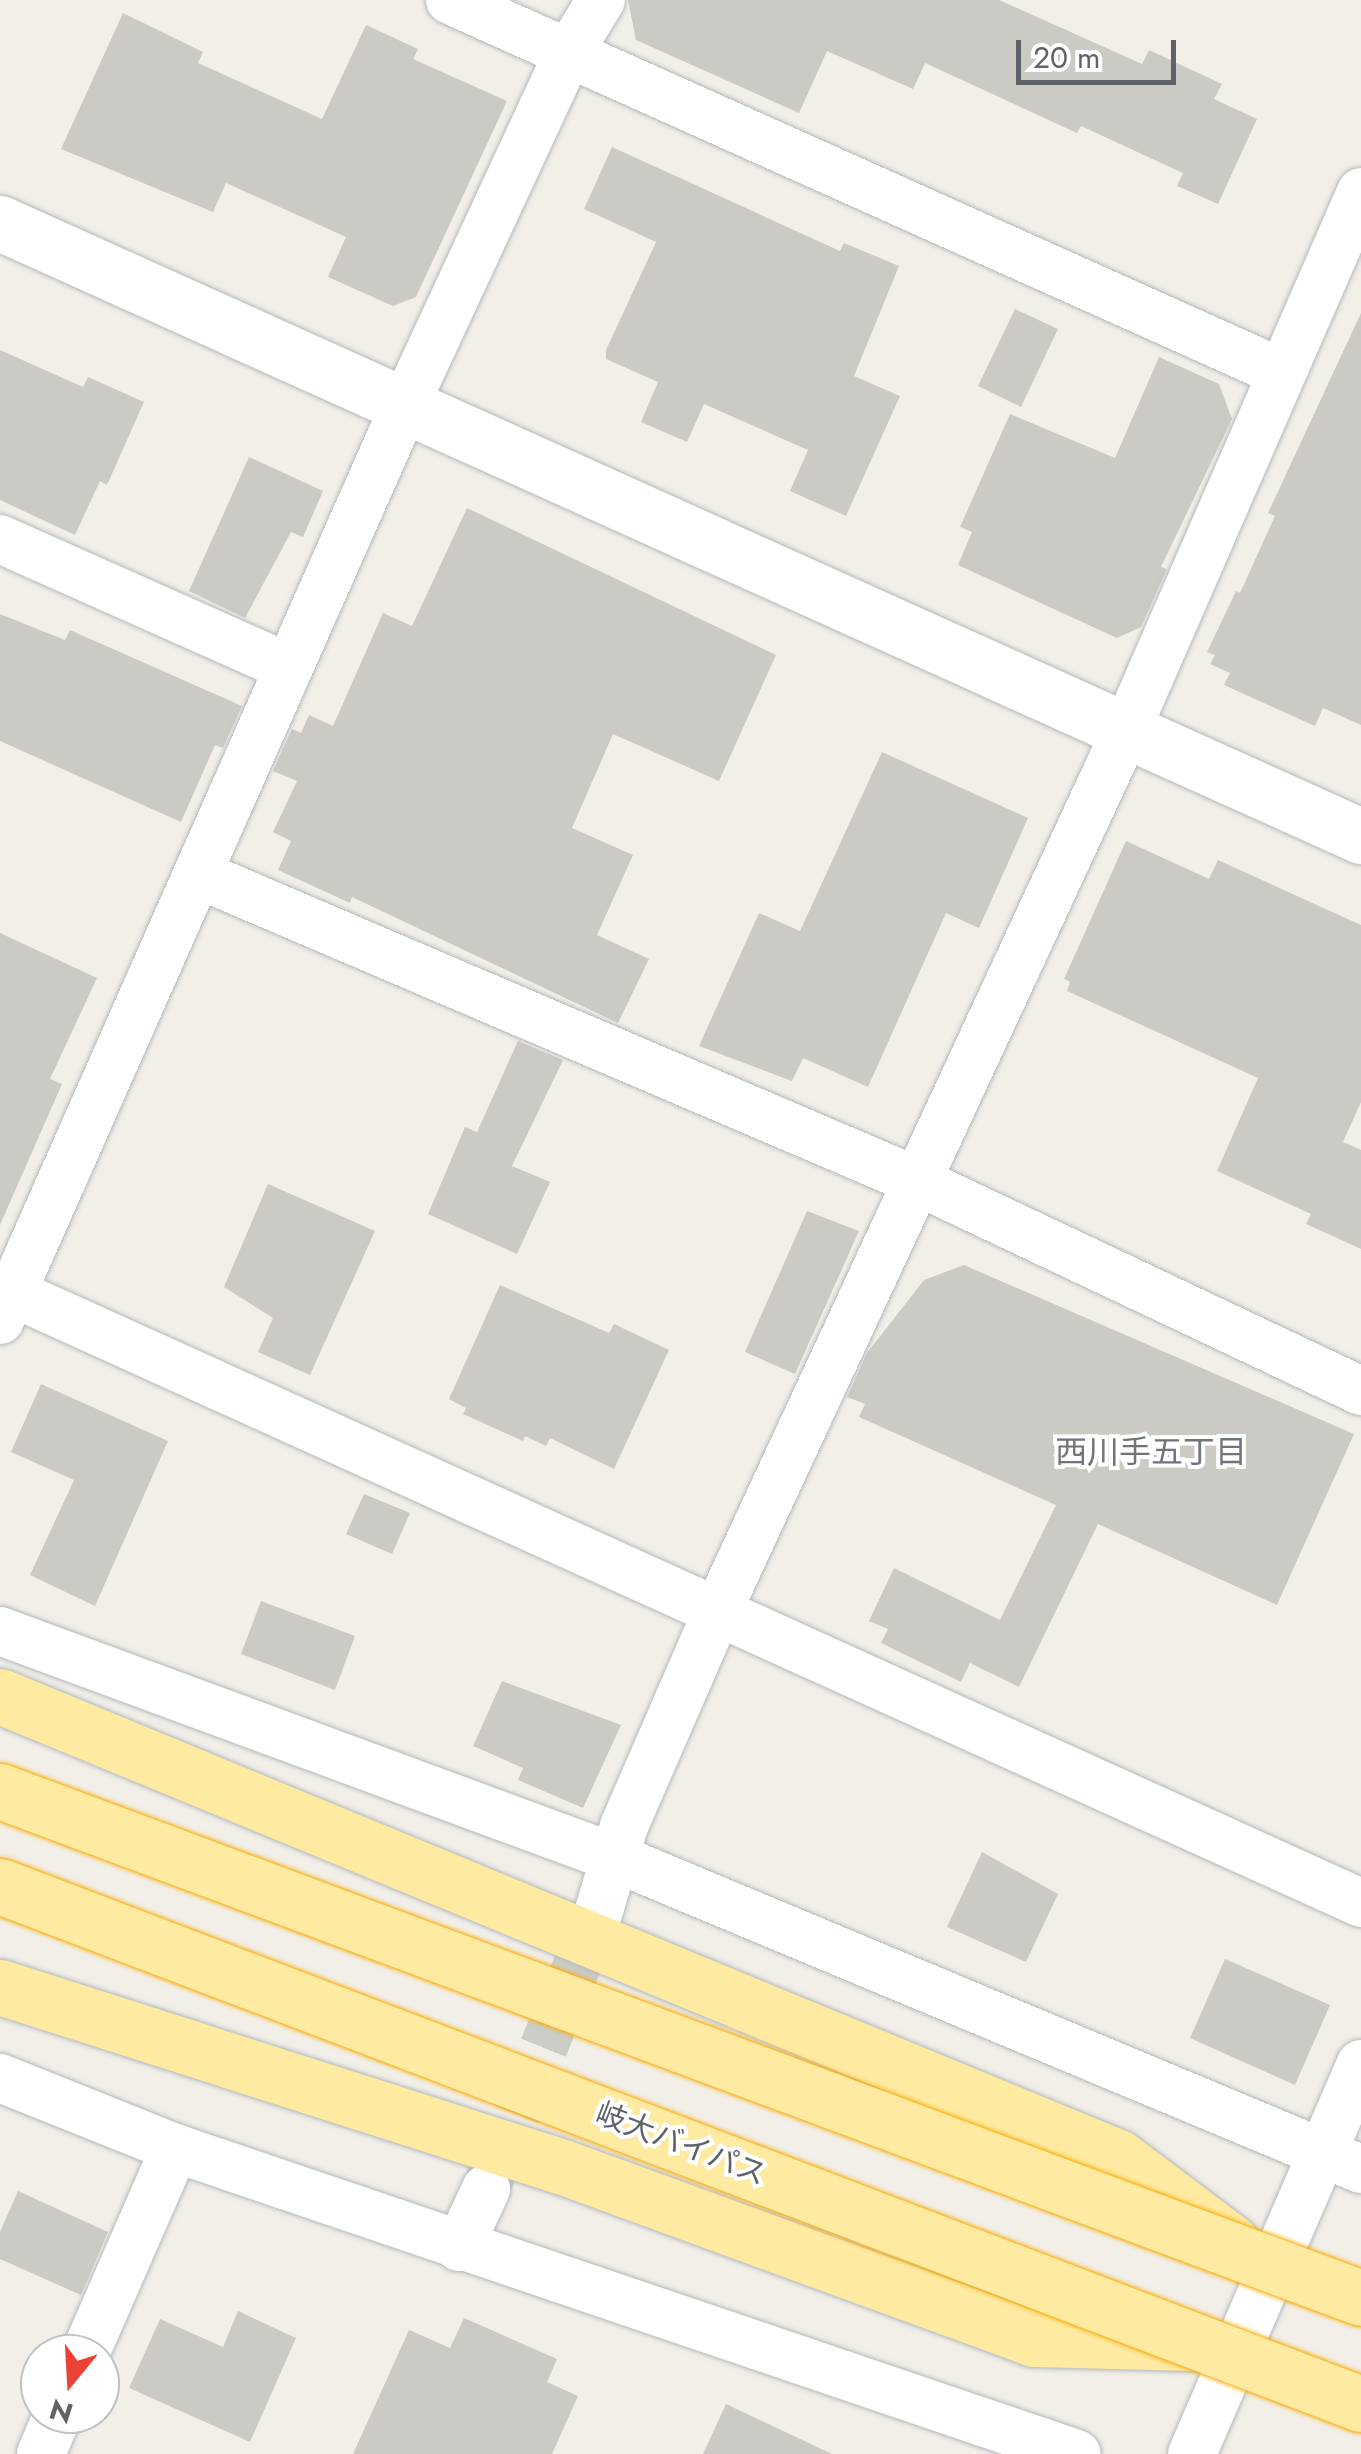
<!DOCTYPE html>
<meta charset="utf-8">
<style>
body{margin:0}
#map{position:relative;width:1361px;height:2454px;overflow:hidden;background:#f1efe8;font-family:Jost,"Noto Sans JP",sans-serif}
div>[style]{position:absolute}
.building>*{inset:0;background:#cccac5}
.minor-tunnel>*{height:48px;margin-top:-24px;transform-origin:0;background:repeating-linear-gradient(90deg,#ccccc8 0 48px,transparent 0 72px)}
.roads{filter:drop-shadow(0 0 2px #b5b8bc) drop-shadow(0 0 2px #b5b8bc)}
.minor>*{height:48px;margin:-24px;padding:0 24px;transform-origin:24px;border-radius:24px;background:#fff}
.tertiary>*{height:55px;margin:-27.5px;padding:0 27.5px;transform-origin:27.5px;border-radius:27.5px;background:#fff}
.trunk>*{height:55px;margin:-27.5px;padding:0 27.5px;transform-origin:27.5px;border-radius:27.5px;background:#feeaa1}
.bridges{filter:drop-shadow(0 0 2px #f9ab00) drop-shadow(0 0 2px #f9ab00)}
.trunk-bridge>*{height:55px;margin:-27.5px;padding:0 27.5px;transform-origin:27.5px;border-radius:27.5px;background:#feeaa1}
span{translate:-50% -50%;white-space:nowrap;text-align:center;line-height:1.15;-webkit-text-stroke:8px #fff;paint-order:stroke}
.street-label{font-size:30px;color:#5f6368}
.neighbourhood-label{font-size:32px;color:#70757a}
.north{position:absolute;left:20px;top:2334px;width:100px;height:100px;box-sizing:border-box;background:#fff;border:2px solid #bfc1c3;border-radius:50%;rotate:198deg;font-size:28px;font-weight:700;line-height:40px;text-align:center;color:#5f6368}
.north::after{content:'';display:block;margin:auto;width:35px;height:45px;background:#ea4335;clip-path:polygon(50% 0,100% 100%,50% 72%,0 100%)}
.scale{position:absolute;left:1016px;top:40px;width:160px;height:45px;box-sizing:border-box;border:5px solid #5f6368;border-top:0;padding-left:12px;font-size:30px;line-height:35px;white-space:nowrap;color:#5f6368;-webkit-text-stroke:8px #fff;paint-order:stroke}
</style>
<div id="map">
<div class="building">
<i style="clip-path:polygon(628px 0,999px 0,1142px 64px,1149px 50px,1222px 84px,1214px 99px,1257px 119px,1218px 204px,1177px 186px,1183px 173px,1081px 126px,1077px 133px,925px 63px,913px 89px,827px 51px,799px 113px,636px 40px)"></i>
<i style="clip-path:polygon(123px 13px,203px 52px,198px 63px,322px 119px,366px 25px,418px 49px,413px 59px,507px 101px,416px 297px,393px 306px,328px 277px,346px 237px,226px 183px,213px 212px,61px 149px)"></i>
<i style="clip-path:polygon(612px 147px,840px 251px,844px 243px,899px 266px,854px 376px,900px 396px,846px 516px,790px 491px,808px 450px,704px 404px,687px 442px,641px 422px,658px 382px,606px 359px,606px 350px,656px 242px,584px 209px)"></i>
<i style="clip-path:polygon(1015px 309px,1058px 329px,1021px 407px,978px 386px)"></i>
<i style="clip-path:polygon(1361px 313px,1361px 725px,1323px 708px,1315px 726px,1224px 685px,1230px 673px,1210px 664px,1215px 655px,1207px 652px,1236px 591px,1240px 593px,1275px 516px,1268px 513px)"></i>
<i style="clip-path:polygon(0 350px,83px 387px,88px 377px,144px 402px,107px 485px,100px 481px,75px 535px,0 500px)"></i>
<i style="clip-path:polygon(1159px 357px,1219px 384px,1232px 419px,1161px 567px,1167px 569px,1141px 627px,1117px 638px,958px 565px,972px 532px,960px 527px,1010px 414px,1115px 458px)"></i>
<i style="clip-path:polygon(249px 457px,323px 491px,303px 537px,291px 532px,245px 618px,189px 591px)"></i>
<i style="clip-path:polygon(467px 508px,776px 655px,719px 781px,613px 734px,572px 828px,633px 855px,597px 935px,649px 959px,618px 1023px,352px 897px,350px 903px,278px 870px,291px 841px,273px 832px,297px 781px,273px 771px,292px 729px,301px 733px,309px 715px,333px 726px,383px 613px,412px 626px)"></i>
<i style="clip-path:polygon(0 614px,65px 640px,70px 630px,242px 706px,223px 748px,215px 745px,181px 822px,0 741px)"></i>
<i style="clip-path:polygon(882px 752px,1028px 818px,979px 928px,946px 913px,868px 1087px,803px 1058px,792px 1081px,699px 1046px,759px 913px,800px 931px)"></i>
<i style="clip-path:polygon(1126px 841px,1209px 879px,1218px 860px,1361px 925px,1361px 1102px,1343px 1142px,1361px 1150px,1361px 1249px,1306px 1224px,1311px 1214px,1217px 1171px,1258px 1078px,1067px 991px,1070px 982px,1064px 979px)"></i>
<i style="clip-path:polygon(0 933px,97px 978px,50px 1079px,62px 1084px,0 1225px)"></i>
<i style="clip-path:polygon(518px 1041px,563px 1060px,512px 1166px,550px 1182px,517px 1254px,428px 1214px,465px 1127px,477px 1132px)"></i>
<i style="clip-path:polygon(268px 1184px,375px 1231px,310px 1375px,258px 1352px,273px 1318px,224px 1287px)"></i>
<i style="clip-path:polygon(807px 1211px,859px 1231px,795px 1374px,745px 1352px)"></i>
<i style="clip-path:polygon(964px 1265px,1354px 1434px,1277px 1605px,1098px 1524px,1019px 1687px,970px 1663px,961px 1682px,881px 1643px,888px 1629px,869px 1621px,894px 1568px,1000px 1620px,1056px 1505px,859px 1417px,865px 1404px,847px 1397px,867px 1353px,924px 1280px)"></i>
<i style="clip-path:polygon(500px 1285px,609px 1333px,614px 1324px,669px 1350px,614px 1469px,550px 1438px,546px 1446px,525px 1436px,523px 1441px,463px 1414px,466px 1408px,449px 1399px)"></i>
<i style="clip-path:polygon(41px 1384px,168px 1441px,95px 1606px,30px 1575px,74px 1480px,11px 1452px)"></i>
<i style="clip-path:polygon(364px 1494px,410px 1513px,392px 1554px,346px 1534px)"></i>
<i style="clip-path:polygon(261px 1601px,355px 1636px,335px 1690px,241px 1654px)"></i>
<i style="clip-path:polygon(502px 1681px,621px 1725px,583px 1808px,518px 1780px,523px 1768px,473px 1746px)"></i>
<i style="clip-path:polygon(982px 1852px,1058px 1894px,1026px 1962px,947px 1927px)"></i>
<i style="clip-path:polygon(1225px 1959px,1330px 2005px,1295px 2085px,1190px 2038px)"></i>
<i style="clip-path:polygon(18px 2191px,108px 2232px,81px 2295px,0 2259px,0 2232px)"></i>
<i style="clip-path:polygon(238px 2311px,296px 2338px,250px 2442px,129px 2388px,160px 2319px,223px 2347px)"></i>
<i style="clip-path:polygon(464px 2318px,557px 2359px,547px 2382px,578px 2396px,552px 2454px,353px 2454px,409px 2330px,450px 2348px)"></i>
<i style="clip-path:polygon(726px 2404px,832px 2454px,703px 2454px)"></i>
</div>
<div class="minor-tunnel">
<i style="left:489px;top:2181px;width:288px;rotate:-67.8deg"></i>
</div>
<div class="roads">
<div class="minor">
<i style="left:450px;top:0;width:910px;rotate:24.14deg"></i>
<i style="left:0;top:539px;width:315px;rotate:24deg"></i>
<i style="left:200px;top:875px;width:782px;rotate:23.12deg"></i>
<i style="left:919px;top:1182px;width:489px;rotate:25.3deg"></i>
<i style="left:0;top:1287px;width:1494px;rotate:24.35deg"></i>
<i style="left:0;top:1320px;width:1001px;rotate:-66.12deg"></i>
<i style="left:405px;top:405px;width:387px;rotate:-65.1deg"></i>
<i style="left:568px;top:54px;width:63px;rotate:-58.6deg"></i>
<i style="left:0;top:1631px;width:659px;rotate:20.25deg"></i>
<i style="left:618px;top:1859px;width:805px;rotate:22.65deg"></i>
<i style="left:598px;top:1914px;width:92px;rotate:-73.5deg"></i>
<i style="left:624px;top:1826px;width:236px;rotate:-66.5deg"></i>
<i style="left:718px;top:1610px;width:969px;rotate:-65.1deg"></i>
<i style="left:1126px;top:731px;width:588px;rotate:-66.44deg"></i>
<i style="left:0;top:2078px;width:188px;rotate:21.8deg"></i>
<i style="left:175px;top:2148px;width:952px;rotate:18.74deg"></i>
<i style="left:459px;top:2247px;width:64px;rotate:-65deg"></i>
<i style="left:85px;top:2354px;width:225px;rotate:-66.4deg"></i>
<i style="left:41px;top:2454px;width:43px;rotate:-67deg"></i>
<i style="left:1192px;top:2454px;width:425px;rotate:-66.6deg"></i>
</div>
<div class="tertiary">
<i style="left:0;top:223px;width:1493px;rotate:24.25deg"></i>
</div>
<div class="trunk">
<i style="left:0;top:1696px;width:1209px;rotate:22.41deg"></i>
<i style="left:1118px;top:2157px;width:143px;rotate:37deg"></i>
<i style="left:0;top:1987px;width:591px;rotate:17.73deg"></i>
<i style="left:563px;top:2167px;width:501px;rotate:20.06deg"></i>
<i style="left:1034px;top:2339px;width:158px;rotate:1.5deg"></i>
</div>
</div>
<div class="bridges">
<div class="trunk-bridge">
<i style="left:0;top:1791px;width:1452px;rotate:20.43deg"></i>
<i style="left:0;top:1886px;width:1456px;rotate:20.84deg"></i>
</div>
</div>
<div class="street-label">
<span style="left:681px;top:2144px;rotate:21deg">岐大バイパス</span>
</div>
<div class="neighbourhood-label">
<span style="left:1151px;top:1452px">西川手五丁目</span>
</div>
<div class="north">N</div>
<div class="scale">20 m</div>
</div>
